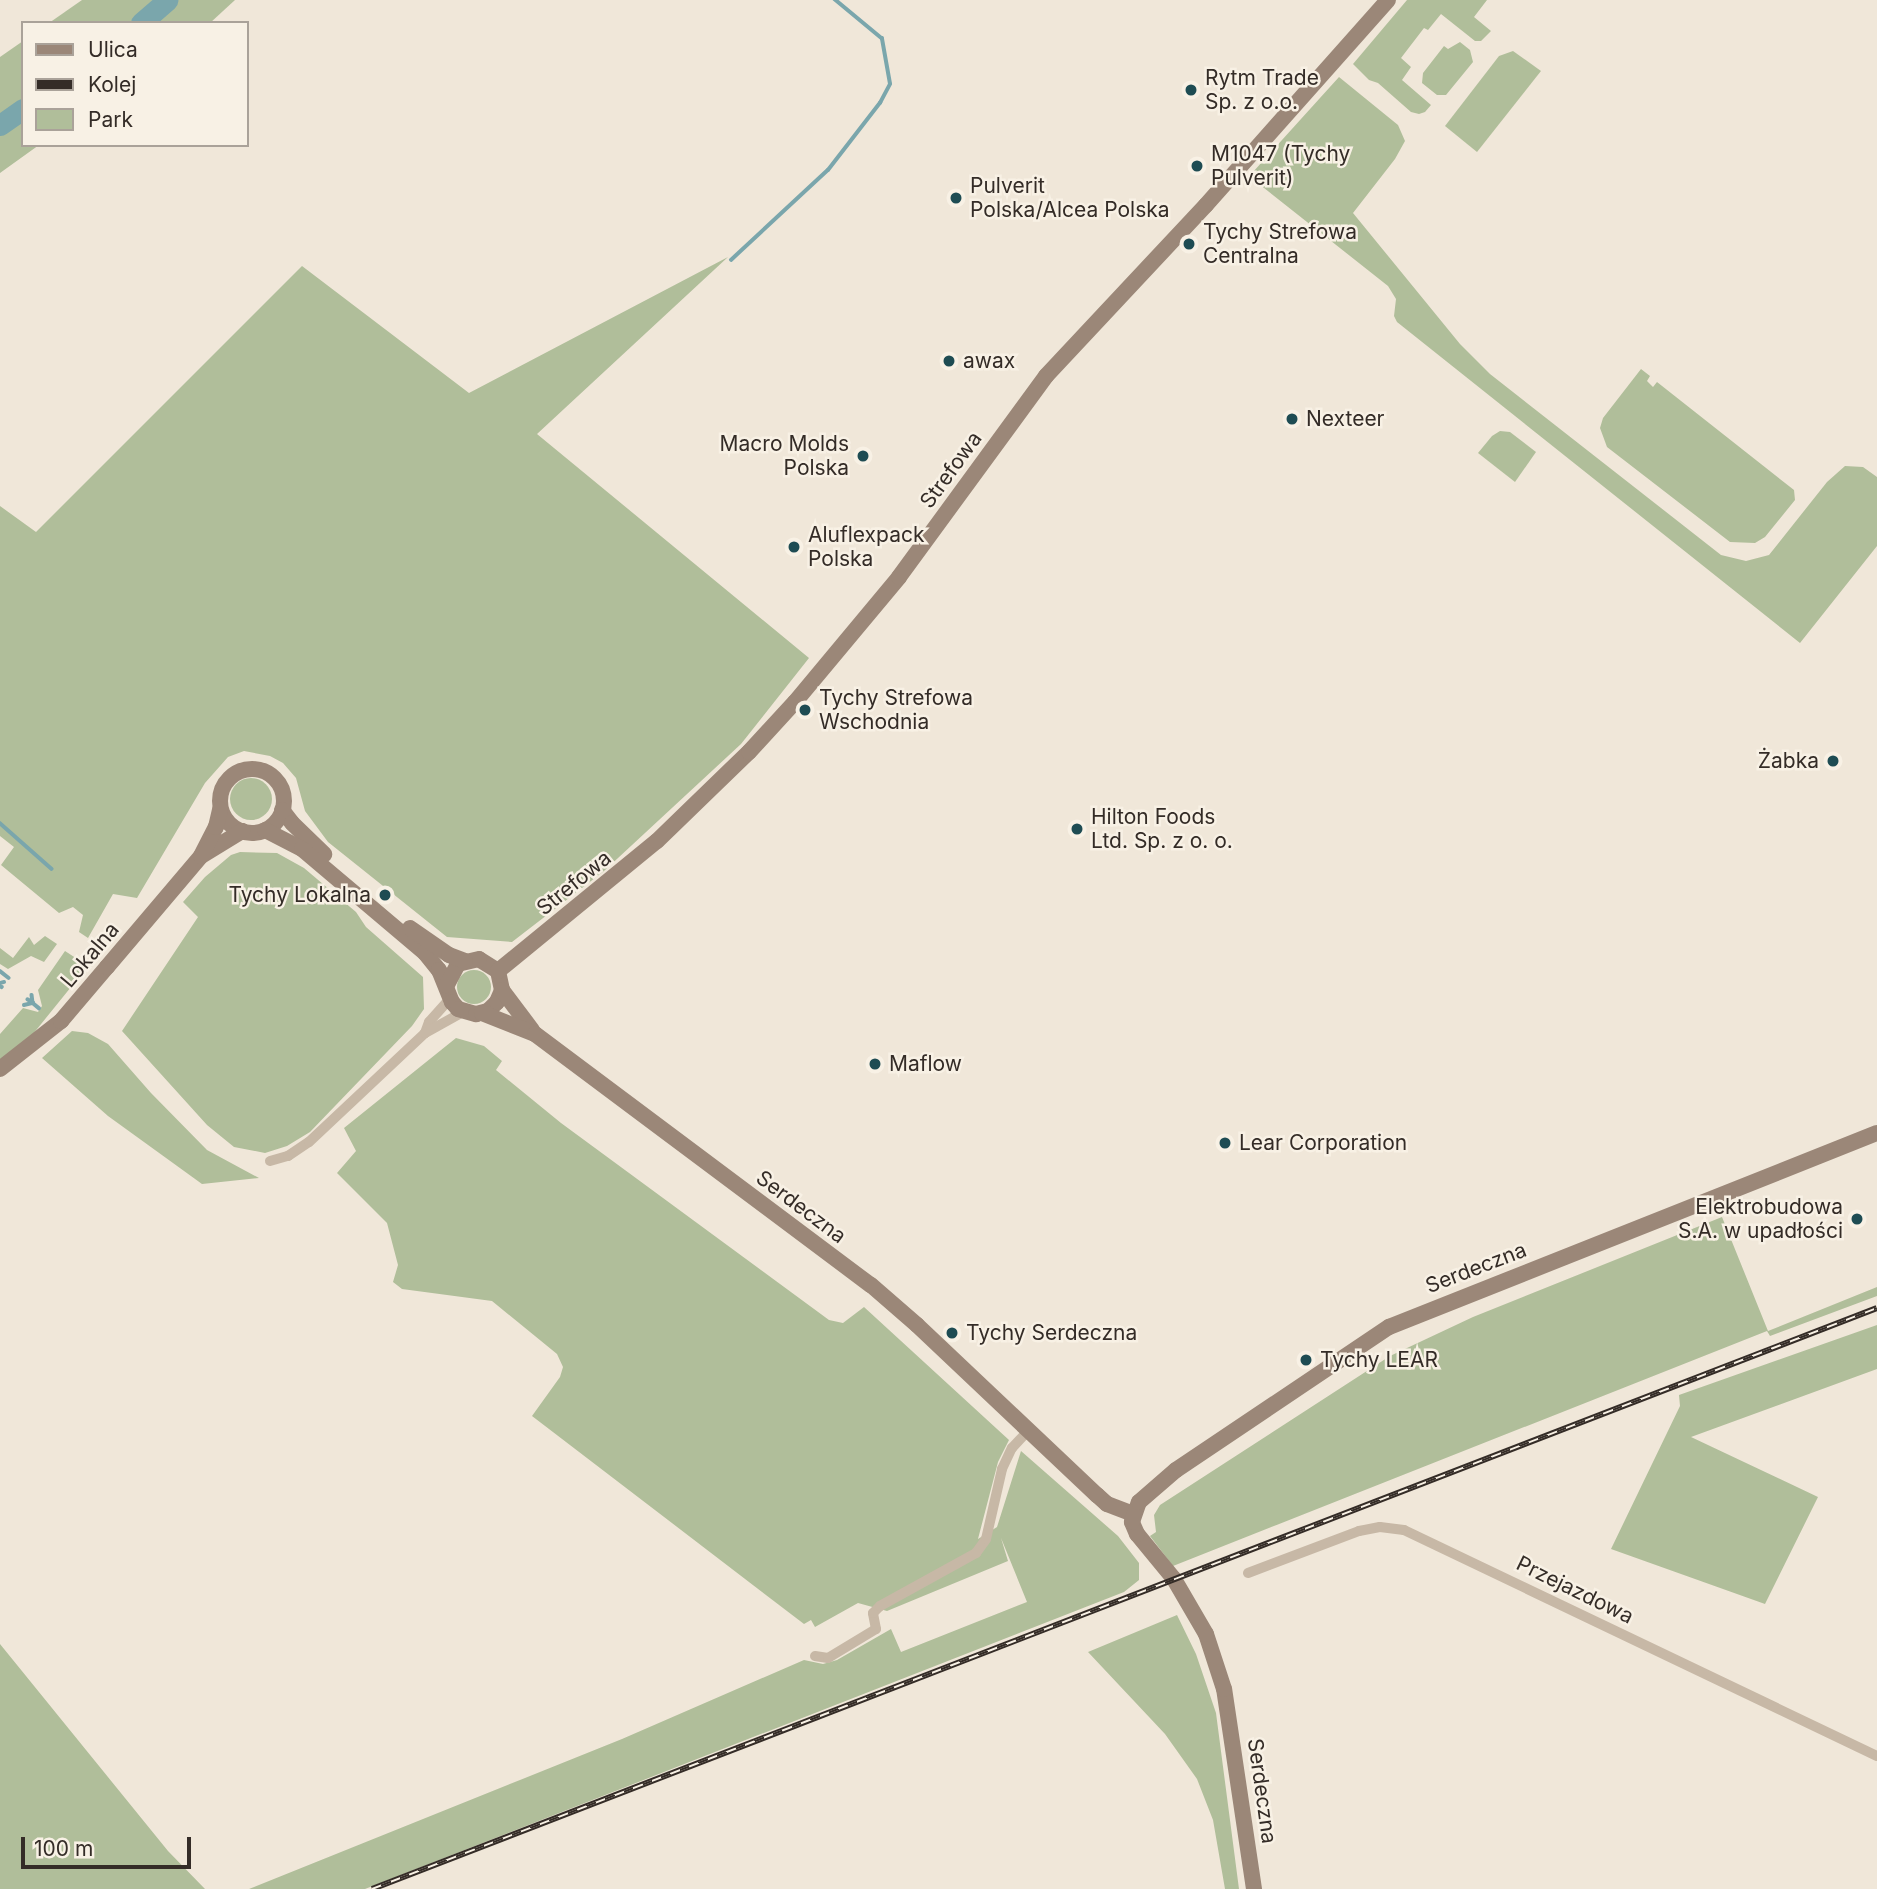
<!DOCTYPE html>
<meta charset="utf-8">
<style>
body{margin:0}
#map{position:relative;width:1877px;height:1889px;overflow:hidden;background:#f0e7d9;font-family:Inter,sans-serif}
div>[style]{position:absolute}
.green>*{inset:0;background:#b0be9a}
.round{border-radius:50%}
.stream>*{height:3.5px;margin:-1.75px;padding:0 1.75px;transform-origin:1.75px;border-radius:1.75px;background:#7aa6ac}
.river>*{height:21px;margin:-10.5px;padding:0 10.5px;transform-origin:10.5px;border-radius:10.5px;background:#7aa6ac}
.street>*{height:10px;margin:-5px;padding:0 5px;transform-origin:5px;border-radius:5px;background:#c7b8a6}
.secondary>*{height:16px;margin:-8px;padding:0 8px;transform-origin:8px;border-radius:8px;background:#9b8778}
.secondary>.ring{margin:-8px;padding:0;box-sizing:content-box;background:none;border:16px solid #9b8778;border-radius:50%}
.rail>*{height:6px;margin-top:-3px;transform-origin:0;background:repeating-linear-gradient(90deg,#f8f1e5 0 10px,#342c27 0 20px);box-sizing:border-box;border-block:2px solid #342c27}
.dots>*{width:19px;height:19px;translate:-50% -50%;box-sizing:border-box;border:4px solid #f8f1e5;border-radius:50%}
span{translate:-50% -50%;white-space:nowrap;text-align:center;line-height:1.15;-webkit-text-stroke:5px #f8f1e5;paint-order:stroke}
.poi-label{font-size:21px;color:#342c27}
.left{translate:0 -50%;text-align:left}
.right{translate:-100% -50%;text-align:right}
.street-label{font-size:21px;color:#342c27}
.legend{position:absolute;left:21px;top:21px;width:228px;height:126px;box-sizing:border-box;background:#f8f1e5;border:2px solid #aaa299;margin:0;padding:9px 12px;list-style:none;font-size:21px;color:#342c27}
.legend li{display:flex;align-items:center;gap:14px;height:35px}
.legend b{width:35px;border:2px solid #aaa299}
.scale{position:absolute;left:21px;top:1837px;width:170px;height:32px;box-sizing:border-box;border:4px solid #342c27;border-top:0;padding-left:9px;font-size:21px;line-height:24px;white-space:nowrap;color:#342c27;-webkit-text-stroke:5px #f8f1e5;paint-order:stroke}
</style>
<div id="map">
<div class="green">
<i style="clip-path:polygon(82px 0,235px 0,210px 23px,49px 23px)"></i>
<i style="clip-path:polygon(1407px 0,1487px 0,1474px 17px,1491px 31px,1481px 41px,1475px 41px,1441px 14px,1428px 30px,1424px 28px,1401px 58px,1411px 67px,1402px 80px,1431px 105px,1425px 112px,1419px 114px,1411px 112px,1378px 83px,1369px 80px,1353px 64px)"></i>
<i style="clip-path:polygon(23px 41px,23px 145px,39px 145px,0 173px,0 57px)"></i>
<i style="clip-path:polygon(1460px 42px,1470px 50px,1473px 62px,1446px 95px,1437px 95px,1422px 83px,1423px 73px,1444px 46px,1448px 49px)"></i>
<i style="clip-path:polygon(1513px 51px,1541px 71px,1477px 152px,1445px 126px,1499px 56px)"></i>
<i style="clip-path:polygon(1339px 77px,1398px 125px,1405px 141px,1395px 159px,1353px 213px,1460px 344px,1490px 374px,1721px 555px,1746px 561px,1769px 555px,1827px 482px,1845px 466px,1863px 467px,1877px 477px,1877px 546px,1800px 643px,1397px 322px,1394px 316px,1396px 299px,1388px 286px,1259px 184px,1253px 172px)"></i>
<i style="clip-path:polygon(728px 257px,537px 434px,809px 658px,741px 744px,604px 871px,512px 942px,447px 937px,328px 842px,305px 811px,296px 778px,283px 763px,270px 756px,244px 751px,228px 757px,205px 783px,137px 898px,113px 894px,88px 938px,79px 932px,83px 915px,73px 907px,59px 913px,1px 865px,14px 847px,0 836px,0 506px,36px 532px,302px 266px,469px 393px)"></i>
<i style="clip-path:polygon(1641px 369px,1650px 376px,1647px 381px,1653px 387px,1657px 382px,1794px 490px,1795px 500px,1765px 537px,1755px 543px,1730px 542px,1607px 447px,1600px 428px,1603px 418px)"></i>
<i style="clip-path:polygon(1500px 431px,1510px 432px,1536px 452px,1515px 482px,1478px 453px,1492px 436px)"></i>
<i class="round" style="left:230px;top:778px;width:42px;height:42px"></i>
<i style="clip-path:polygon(240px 852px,277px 853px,304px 868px,356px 912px,366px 927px,423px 977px,424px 1009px,412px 1026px,310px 1132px,287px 1146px,265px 1153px,234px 1147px,207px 1125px,122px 1031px,198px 917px,183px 902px,205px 877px,231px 855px)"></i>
<i style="clip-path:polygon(45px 936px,57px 944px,44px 962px,31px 956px,8px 969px,0 964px,0 948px,13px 958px,29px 937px,34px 945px)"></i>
<i style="clip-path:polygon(65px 951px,88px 966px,33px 1034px,0 1060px,0 1034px,23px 1008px,38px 1012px,42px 1006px,38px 990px)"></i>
<i class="round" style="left:457px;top:970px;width:34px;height:34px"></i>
<i style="clip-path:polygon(72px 1031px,88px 1033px,108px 1044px,151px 1093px,207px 1150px,259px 1178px,202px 1184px,108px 1116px,42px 1058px)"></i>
<i style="clip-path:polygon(456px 1038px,484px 1046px,502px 1061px,496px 1070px,561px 1123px,829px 1320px,843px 1323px,864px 1307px,1009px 1440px,998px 1462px,978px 1539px,997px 1527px,1021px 1451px,1118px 1536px,1139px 1563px,1139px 1580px,1124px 1592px,365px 1889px,249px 1889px,622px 1739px,804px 1660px,823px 1664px,837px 1660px,891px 1629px,901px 1652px,1027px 1602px,1001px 1538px,1008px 1561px,887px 1611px,858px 1603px,815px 1627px,811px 1620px,804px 1624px,532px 1416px,560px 1377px,563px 1367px,557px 1354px,492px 1301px,402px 1289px,393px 1282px,398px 1265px,387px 1223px,337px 1173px,356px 1151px,344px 1128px)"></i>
<i style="clip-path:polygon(1722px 1217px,1768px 1331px,1877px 1287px,1877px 1296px,1770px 1336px,1767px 1331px,1173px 1566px,1150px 1536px,1156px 1532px,1154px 1515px,1160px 1505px,1390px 1356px,1473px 1317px)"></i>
<i style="clip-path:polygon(1877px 1325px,1877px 1369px,1691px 1437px,1818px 1497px,1765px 1604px,1611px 1549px,1680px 1406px,1679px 1395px)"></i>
<i style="clip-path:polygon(1177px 1615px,1196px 1654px,1216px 1713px,1239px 1889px,1225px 1889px,1213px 1820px,1197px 1779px,1165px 1734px,1088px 1652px)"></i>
<i style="clip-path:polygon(0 1644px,168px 1851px,205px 1889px,0 1889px)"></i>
</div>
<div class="stream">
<i style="left:731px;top:260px;width:132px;rotate:-42.9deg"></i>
<i style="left:828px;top:170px;width:85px;rotate:-52.2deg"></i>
<i style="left:880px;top:103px;width:21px;rotate:-62deg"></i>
<i style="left:890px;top:84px;width:46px;rotate:-100.1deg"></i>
<i style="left:882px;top:39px;width:61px;rotate:-140.3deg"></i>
<i style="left:0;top:823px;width:69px;rotate:41.5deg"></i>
<i style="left:0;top:971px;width:11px;rotate:38deg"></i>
<i style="left:0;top:983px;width:4px;rotate:-14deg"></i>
<i style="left:0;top:986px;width:2px;rotate:27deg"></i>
<i style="left:32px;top:995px;width:8px;rotate:83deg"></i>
<i style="left:33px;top:1003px;width:8px;rotate:40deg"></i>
<i style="left:24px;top:1005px;width:9px;rotate:-13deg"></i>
<i style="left:33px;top:1003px;width:6px;rotate:-149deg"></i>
</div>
<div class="river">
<i style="left:141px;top:23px;width:35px;rotate:-41deg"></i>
<i style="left:0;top:125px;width:28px;rotate:-35deg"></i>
</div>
<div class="street">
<i style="left:425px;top:1033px;width:12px;rotate:-70deg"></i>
<i style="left:429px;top:1022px;width:31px;rotate:-48deg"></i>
<i style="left:270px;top:1161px;width:19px;rotate:-16deg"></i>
<i style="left:288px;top:1156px;width:25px;rotate:-34deg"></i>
<i style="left:309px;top:1142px;width:159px;rotate:-43.2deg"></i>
<i style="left:425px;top:1033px;width:43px;rotate:-28.9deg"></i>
<i style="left:1248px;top:1573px;width:119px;rotate:-20.7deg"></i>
<i style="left:1359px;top:1531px;width:21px;rotate:-11deg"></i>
<i style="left:1380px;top:1527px;width:24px;rotate:7deg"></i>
<i style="left:1404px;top:1530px;width:524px;rotate:25.54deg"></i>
<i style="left:815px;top:1656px;width:13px;rotate:9deg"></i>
<i style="left:828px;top:1658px;width:56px;rotate:-31.1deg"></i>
<i style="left:876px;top:1629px;width:16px;rotate:-101deg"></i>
<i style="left:873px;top:1613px;width:10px;rotate:-45deg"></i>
<i style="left:880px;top:1606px;width:110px;rotate:-28.9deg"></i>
<i style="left:976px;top:1553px;width:17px;rotate:-54deg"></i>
<i style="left:986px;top:1539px;width:72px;rotate:-77.1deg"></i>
<i style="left:1002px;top:1469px;width:23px;rotate:-65deg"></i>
<i style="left:1012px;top:1448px;width:23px;rotate:-47deg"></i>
</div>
<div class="secondary">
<i class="ring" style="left:220px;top:769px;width:48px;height:48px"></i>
<i style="left:282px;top:810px;width:16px;rotate:52deg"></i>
<i style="left:292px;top:823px;width:45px;rotate:44.1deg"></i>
<i style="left:265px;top:830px;width:42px;rotate:27.2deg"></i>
<i style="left:302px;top:849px;width:161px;rotate:40.2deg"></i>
<i style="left:425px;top:953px;width:22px;rotate:51deg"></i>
<i style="left:439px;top:970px;width:35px;rotate:68deg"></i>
<i style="left:452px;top:1002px;width:9px;rotate:49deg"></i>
<i style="left:458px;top:1009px;width:19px;rotate:16deg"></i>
<i style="left:476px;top:1014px;width:12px;rotate:-14deg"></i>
<i style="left:488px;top:1011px;width:13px;rotate:-45deg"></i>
<i style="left:497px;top:1002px;width:13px;rotate:-67deg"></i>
<i style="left:502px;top:990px;width:19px;rotate:-102deg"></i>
<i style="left:498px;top:971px;width:22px;rotate:-148deg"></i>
<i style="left:479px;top:959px;width:22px;rotate:167deg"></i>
<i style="left:458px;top:964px;width:24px;rotate:118deg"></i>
<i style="left:203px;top:855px;width:46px;rotate:-31.6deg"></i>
<i style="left:410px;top:928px;width:47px;rotate:34.7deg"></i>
<i style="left:449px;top:955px;width:17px;rotate:21deg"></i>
<i style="left:498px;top:971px;width:205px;rotate:-39.3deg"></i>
<i style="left:657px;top:841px;width:128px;rotate:-44.1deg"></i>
<i style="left:749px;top:752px;width:68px;rotate:-47.4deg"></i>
<i style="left:795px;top:702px;width:163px;rotate:-50.2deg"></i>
<i style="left:899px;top:577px;width:249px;rotate:-53.8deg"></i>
<i style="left:1046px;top:376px;width:234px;rotate:-46.9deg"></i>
<i style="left:1206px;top:205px;width:274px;rotate:-48.4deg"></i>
<i style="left:502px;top:990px;width:50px;rotate:53.1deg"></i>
<i style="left:482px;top:1013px;width:57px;rotate:21.6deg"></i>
<i style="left:535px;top:1034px;width:419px;rotate:36.8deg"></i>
<i style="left:871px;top:1285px;width:61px;rotate:41deg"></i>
<i style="left:917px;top:1325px;width:248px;rotate:43.4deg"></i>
<i style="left:1097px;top:1495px;width:13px;rotate:42deg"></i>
<i style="left:1107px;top:1504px;width:28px;rotate:21deg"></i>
<i style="left:0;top:1069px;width:78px;rotate:-38.2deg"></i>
<i style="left:61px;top:1021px;width:71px;rotate:-49.6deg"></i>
<i style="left:107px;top:967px;width:145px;rotate:-49.7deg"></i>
<i style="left:201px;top:856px;width:33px;rotate:-63deg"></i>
<i style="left:216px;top:827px;width:18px;rotate:-77deg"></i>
<i style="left:1254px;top:1889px;width:202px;rotate:-98.5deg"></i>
<i style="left:1224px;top:1689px;width:58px;rotate:-108.1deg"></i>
<i style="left:1206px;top:1634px;width:64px;rotate:-120.2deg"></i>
<i style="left:1174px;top:1579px;width:58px;rotate:-129.4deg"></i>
<i style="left:1137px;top:1534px;width:13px;rotate:-113deg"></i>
<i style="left:1132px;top:1522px;width:21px;rotate:-71deg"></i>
<i style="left:1139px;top:1502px;width:49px;rotate:-40.9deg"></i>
<i style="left:1176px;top:1470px;width:257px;rotate:-33.9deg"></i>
<i style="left:1389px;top:1327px;width:525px;rotate:-21.68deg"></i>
</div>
<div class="rail">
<i style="left:372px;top:1889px;width:1613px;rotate:-21.11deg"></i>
</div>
<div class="dots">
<i style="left:1191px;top:90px;background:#1e4c53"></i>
<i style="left:1197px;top:166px;background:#1e4c53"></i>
<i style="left:956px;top:198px;background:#1e4c53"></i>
<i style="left:1189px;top:244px;background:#1e4c53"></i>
<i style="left:949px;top:361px;background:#1e4c53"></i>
<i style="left:1292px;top:419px;background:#1e4c53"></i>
<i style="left:863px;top:456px;background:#1e4c53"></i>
<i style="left:794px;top:547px;background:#1e4c53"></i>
<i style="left:805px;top:710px;background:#1e4c53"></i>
<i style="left:1833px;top:761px;background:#1e4c53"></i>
<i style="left:1077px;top:829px;background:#1e4c53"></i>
<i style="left:385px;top:895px;background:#1e4c53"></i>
<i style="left:875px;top:1064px;background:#1e4c53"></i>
<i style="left:1225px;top:1143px;background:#1e4c53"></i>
<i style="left:1857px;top:1219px;background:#1e4c53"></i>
<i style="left:952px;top:1333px;background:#1e4c53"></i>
<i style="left:1306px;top:1360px;background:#1e4c53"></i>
</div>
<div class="poi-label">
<span class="left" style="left:1205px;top:90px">Rytm Trade<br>Sp. z o.o.</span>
<span class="left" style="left:1211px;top:166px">M1047 (Tychy<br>Pulverit)</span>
<span class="left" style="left:970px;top:198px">Pulverit<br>Polska/Alcea Polska</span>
<span class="left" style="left:1203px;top:244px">Tychy Strefowa<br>Centralna</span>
<span class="left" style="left:963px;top:361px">awax</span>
<span class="left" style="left:1306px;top:419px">Nexteer</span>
<span class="right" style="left:849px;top:456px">Macro Molds<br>Polska</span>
<span class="left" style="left:808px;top:547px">Aluflexpack<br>Polska</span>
<span class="left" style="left:819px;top:710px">Tychy Strefowa<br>Wschodnia</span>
<span class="right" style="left:1819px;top:761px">Żabka</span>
<span class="left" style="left:1091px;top:829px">Hilton Foods<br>Ltd. Sp. z o. o.</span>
<span class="right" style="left:371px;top:895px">Tychy Lokalna</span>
<span class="left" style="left:889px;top:1064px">Maflow</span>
<span class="left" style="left:1239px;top:1143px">Lear Corporation</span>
<span class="right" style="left:1843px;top:1219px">Elektrobudowa<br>S.A. w upadłości</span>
<span class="left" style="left:966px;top:1333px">Tychy Serdeczna</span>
<span class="left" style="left:1320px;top:1360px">Tychy LEAR</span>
</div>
<div class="street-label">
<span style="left:951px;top:470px;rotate:-54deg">Strefowa</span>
<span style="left:574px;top:883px;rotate:-39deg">Strefowa</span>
<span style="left:90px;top:955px;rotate:-50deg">Lokalna</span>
<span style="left:801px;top:1207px;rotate:37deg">Serdeczna</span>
<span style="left:1476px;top:1268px;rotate:-21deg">Serdeczna</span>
<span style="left:1575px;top:1590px;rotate:26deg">Przejazdowa</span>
<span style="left:1262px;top:1791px;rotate:82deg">Serdeczna</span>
</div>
<ul class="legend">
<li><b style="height:9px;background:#9b8778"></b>Ulica</li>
<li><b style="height:9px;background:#342c27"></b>Kolej</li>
<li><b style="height:19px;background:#b0be9a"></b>Park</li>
</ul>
<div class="scale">100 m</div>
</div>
